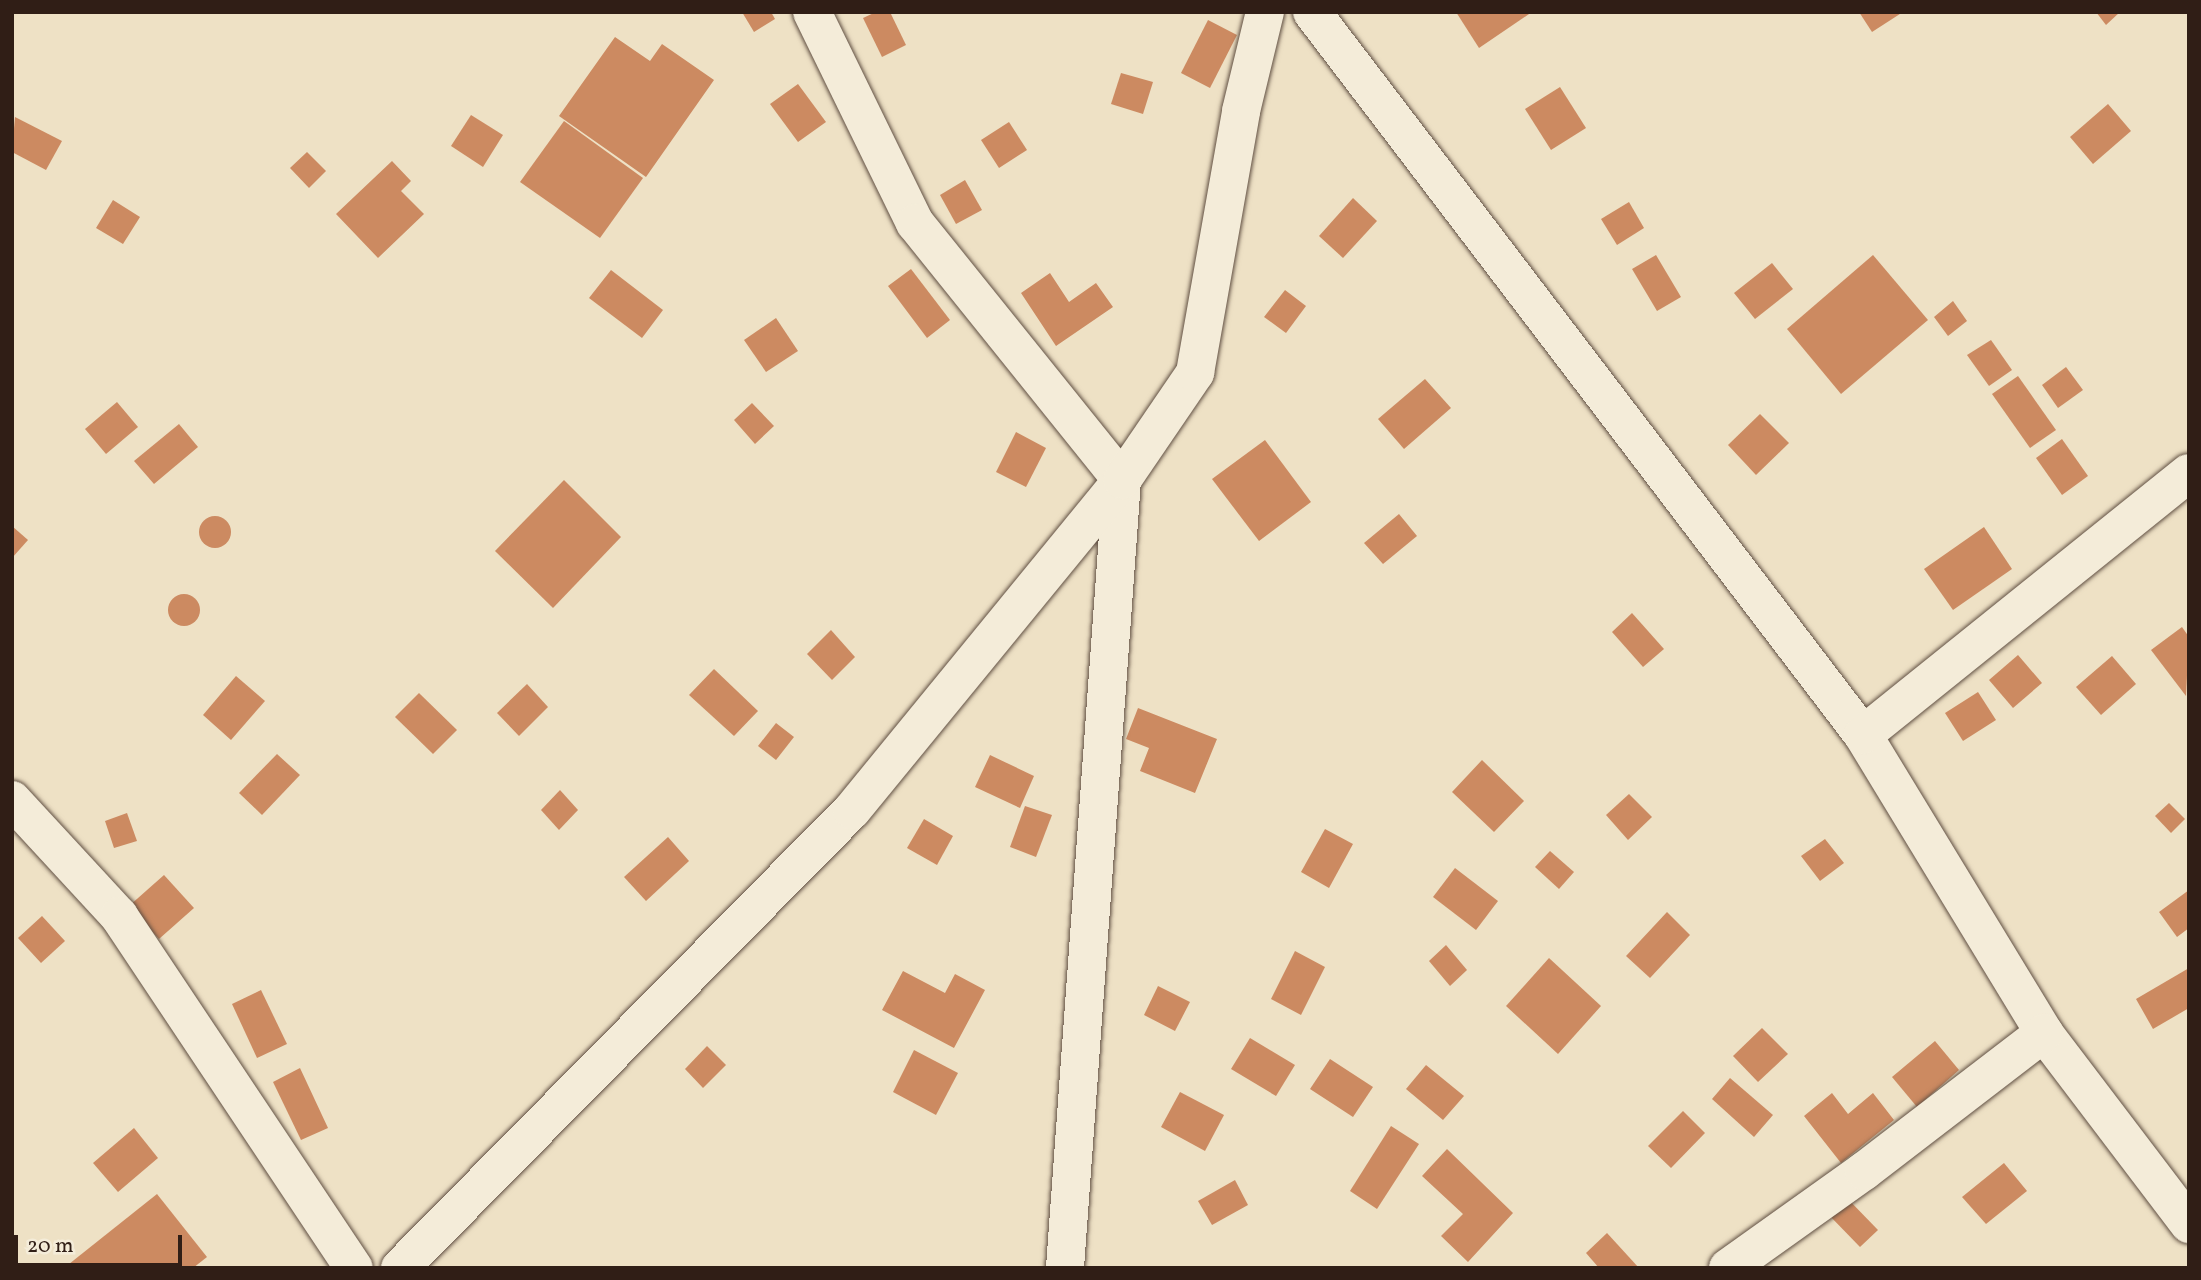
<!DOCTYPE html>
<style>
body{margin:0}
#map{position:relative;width:2201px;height:1280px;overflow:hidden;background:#eee1c5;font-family:Vollkorn,serif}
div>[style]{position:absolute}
.building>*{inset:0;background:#cc8a61}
.round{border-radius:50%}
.roads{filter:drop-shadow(0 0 2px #604f42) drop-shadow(0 0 2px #604f42)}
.minor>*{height:38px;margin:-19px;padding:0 19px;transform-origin:19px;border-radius:19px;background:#f4ecd9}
span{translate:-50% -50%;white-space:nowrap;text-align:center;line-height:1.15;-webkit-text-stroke:5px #f4ecd9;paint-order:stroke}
.frame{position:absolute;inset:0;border:14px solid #301e16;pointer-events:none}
.scale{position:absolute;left:14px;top:1235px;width:168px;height:32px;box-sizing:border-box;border:4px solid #301e16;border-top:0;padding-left:9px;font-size:21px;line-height:24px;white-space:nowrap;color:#301e16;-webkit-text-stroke:5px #f4ecd9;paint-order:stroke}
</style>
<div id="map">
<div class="building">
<i style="clip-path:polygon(742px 12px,771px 12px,775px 19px,754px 32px)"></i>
<i style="clip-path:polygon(876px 12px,890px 12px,906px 45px,882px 57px,863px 18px)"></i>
<i style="clip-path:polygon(1456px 12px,1532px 12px,1479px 48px)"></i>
<i style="clip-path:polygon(1859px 12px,1903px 12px,1872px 32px)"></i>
<i style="clip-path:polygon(2096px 12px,2120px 12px,2106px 25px)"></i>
<i style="clip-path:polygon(1208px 20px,1237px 35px,1210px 88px,1181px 73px)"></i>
<i style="clip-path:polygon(615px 37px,650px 61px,662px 44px,714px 80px,646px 177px,559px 116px)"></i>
<i style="clip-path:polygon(1121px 73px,1153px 82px,1143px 114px,1111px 104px)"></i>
<i style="clip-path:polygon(798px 84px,826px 122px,798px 142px,770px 104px)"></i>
<i style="clip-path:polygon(1560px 87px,1586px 128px,1551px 150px,1525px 109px)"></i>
<i style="clip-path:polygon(2108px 104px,2131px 131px,2093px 164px,2070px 137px)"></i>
<i style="clip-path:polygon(471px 115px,503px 135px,483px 167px,451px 146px)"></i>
<i style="clip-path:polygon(15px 117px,62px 141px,46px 170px,12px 152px)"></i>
<i style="clip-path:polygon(564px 121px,643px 178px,600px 238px,520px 182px)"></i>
<i style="clip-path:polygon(1009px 122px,1027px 150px,999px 168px,981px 140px)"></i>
<i style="clip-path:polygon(307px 152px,326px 171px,309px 188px,290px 168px)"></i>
<i style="clip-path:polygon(392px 161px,411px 181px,401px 191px,424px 214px,378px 258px,336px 214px)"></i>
<i style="clip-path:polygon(965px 180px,982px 210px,956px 224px,940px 195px)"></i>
<i style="clip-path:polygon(1353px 198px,1377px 221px,1343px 258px,1319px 236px)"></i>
<i style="clip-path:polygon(113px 200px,140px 217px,123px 244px,96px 228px)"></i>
<i style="clip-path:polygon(1629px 202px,1644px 228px,1617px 245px,1601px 219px)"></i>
<i style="clip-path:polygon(1656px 255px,1681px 297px,1657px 311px,1632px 269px)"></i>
<i style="clip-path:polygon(1873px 255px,1928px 320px,1841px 394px,1787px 329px)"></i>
<i style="clip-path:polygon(1772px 263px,1793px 289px,1755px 319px,1734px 293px)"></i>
<i style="clip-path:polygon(911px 269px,950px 320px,927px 338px,888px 286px)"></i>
<i style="clip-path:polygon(611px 270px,663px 310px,642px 338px,589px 298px)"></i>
<i style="clip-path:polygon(1050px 273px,1069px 302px,1096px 283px,1113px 307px,1056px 346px,1021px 293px)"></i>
<i style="clip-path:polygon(1285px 290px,1306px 306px,1286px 333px,1264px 317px)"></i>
<i style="clip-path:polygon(1953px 301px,1967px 321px,1948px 336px,1934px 317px)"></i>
<i style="clip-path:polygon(776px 318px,798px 351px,766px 372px,744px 340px)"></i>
<i style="clip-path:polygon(1991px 340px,2012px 370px,1989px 386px,1967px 355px)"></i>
<i style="clip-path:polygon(2066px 367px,2083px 390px,2058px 408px,2042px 385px)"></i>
<i style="clip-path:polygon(2018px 376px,2056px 430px,2030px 448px,1992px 394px)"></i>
<i style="clip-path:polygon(1425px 379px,1451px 408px,1404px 449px,1378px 419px)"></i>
<i style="clip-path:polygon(117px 402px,138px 427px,106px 454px,85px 429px)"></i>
<i style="clip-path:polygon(752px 403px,774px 426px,755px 444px,734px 420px)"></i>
<i style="clip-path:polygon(1760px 414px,1789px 443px,1756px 475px,1728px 445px)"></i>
<i style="clip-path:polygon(179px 424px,198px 447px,154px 484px,134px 461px)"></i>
<i style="clip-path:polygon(1016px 432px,1046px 448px,1026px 487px,996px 472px)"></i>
<i style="clip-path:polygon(2062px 439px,2088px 476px,2062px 495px,2036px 458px)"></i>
<i style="clip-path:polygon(1265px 440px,1311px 502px,1259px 541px,1212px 479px)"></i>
<i style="clip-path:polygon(564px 480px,621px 537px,553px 608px,495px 551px)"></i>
<i style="clip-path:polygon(1399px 514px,1417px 536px,1383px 564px,1364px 543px)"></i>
<i class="round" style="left:199px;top:516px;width:32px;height:32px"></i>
<i style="clip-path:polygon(12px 526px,28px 540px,12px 558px)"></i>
<i style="clip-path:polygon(1984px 527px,2012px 569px,1953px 610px,1924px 569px)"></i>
<i class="round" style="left:168px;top:594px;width:32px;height:32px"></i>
<i style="clip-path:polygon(1632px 613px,1664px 649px,1643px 667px,1612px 632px)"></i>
<i style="clip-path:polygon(2182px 627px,2189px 637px,2186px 696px,2151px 650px)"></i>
<i style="clip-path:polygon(831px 630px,855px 657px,832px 680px,807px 654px)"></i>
<i style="clip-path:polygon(2018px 655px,2042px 683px,2013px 708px,1989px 680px)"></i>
<i style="clip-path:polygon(2112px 656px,2136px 684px,2101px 715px,2076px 687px)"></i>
<i style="clip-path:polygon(714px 669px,758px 711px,734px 736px,689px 695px)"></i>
<i style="clip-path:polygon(236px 676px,265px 701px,231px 740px,203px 715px)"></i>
<i style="clip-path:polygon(527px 684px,548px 707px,519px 736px,497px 713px)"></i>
<i style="clip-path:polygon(1978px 692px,1996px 720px,1963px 741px,1945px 713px)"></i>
<i style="clip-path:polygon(419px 693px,457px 730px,433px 754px,395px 717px)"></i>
<i style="clip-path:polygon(1138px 708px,1217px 739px,1195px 793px,1140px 771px,1149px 748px,1126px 739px)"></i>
<i style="clip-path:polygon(776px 723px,794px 737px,776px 760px,758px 746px)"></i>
<i style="clip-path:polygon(277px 754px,300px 775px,262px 815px,239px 793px)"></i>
<i style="clip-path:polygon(990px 755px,1034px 776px,1020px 808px,975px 787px)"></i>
<i style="clip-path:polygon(1482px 760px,1524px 801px,1494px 832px,1452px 792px)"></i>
<i style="clip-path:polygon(560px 790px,578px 810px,559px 830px,541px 810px)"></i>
<i style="clip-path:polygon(1629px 794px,1652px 817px,1628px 840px,1606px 815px)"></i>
<i style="clip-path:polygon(2169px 803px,2185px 819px,2171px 833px,2155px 816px)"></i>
<i style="clip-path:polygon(1025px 806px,1052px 815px,1036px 857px,1010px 847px)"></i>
<i style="clip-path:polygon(127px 813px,137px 841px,114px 848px,105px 821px)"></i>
<i style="clip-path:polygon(924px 819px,953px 836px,937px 865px,907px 848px)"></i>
<i style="clip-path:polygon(1325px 829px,1353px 844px,1329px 888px,1301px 872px)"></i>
<i style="clip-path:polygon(668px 837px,689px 861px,646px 901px,624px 877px)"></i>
<i style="clip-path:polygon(1825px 839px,1844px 863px,1820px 881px,1801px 856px)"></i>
<i style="clip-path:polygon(1550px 851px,1574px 872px,1559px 889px,1535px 867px)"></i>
<i style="clip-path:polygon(1455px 868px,1498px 901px,1476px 930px,1433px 897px)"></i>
<i style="clip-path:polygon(164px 875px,194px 908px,159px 939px,129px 906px)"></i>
<i style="clip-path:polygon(2189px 890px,2189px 928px,2177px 937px,2159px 912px)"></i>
<i style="clip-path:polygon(1667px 912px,1690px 935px,1650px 978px,1626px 956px)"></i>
<i style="clip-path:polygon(42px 916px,65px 941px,41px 963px,18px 938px)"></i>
<i style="clip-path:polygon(1446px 945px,1467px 970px,1450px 986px,1429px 961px)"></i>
<i style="clip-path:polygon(1295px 951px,1325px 967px,1301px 1015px,1271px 999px)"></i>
<i style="clip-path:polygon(1549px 958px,1601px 1006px,1558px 1054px,1506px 1006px)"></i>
<i style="clip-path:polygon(2189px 968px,2189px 1008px,2153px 1029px,2136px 999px)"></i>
<i style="clip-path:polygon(903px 971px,945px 993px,955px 974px,985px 990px,954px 1048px,882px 1010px)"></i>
<i style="clip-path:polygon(1158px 986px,1190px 1002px,1175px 1031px,1144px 1015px)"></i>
<i style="clip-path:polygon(261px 990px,287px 1044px,257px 1058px,232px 1004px)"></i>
<i style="clip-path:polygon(1762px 1028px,1788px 1054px,1758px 1082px,1733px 1056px)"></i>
<i style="clip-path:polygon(1250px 1038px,1295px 1065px,1276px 1096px,1231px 1069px)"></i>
<i style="clip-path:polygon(1935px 1041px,1959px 1070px,1917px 1107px,1892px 1077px)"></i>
<i style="clip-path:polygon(707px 1046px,726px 1065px,703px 1088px,685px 1069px)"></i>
<i style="clip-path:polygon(914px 1050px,958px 1073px,936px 1115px,893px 1092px)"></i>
<i style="clip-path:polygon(1330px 1059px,1373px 1087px,1353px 1117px,1310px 1089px)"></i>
<i style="clip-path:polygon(1426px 1065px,1464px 1096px,1443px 1120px,1406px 1089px)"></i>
<i style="clip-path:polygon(300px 1068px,328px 1128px,301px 1140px,273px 1082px)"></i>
<i style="clip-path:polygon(1730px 1078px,1773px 1115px,1754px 1137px,1712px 1099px)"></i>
<i style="clip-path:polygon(1180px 1092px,1224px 1115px,1205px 1151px,1161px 1127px)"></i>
<i style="clip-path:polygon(1832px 1093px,1848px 1114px,1873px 1093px,1894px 1120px,1841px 1163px,1804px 1116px)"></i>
<i style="clip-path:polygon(1683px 1111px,1705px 1133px,1671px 1168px,1648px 1146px)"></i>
<i style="clip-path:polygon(1391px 1126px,1419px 1144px,1377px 1209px,1350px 1191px)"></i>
<i style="clip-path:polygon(134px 1128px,158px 1158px,118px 1192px,93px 1163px)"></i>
<i style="clip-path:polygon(1447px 1149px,1513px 1213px,1468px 1262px,1441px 1236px,1463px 1214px,1422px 1176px)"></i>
<i style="clip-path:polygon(2004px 1163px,2027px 1191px,1986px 1224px,1962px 1197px)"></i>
<i style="clip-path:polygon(1235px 1180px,1248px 1205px,1212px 1225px,1198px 1201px)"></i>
<i style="clip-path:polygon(157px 1194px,207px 1257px,193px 1268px,64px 1268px)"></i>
<i style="clip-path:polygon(1844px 1195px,1878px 1230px,1860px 1247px,1827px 1213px)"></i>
<i style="clip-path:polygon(1607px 1233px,1639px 1268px,1599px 1268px,1586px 1253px)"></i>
</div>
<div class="roads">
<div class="minor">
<i style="left:812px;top:12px;width:235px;rotate:64deg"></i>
<i style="left:915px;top:223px;width:330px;rotate:51.2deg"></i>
<i style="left:1122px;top:480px;width:790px;rotate:94.14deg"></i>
<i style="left:1312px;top:12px;width:909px;rotate:52.69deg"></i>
<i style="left:1863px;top:735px;width:349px;rotate:58.7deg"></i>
<i style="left:2044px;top:1033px;width:240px;rotate:52.8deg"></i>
<i style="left:1863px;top:735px;width:418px;rotate:-38.8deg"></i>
<i style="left:12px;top:800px;width:158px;rotate:47.3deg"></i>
<i style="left:119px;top:916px;width:423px;rotate:56.3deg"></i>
<i style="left:400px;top:1268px;width:643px;rotate:-45.38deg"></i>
<i style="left:852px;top:810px;width:426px;rotate:-50.7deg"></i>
<i style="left:1122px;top:480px;width:130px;rotate:-55.7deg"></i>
<i style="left:1195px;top:373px;width:266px;rotate:-80deg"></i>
<i style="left:1241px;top:111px;width:102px;rotate:-76.4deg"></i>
<i style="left:1728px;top:1268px;width:167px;rotate:-35.5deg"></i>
<i style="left:1864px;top:1171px;width:227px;rotate:-37.5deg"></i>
</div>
</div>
<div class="frame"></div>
<div class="scale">20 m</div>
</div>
